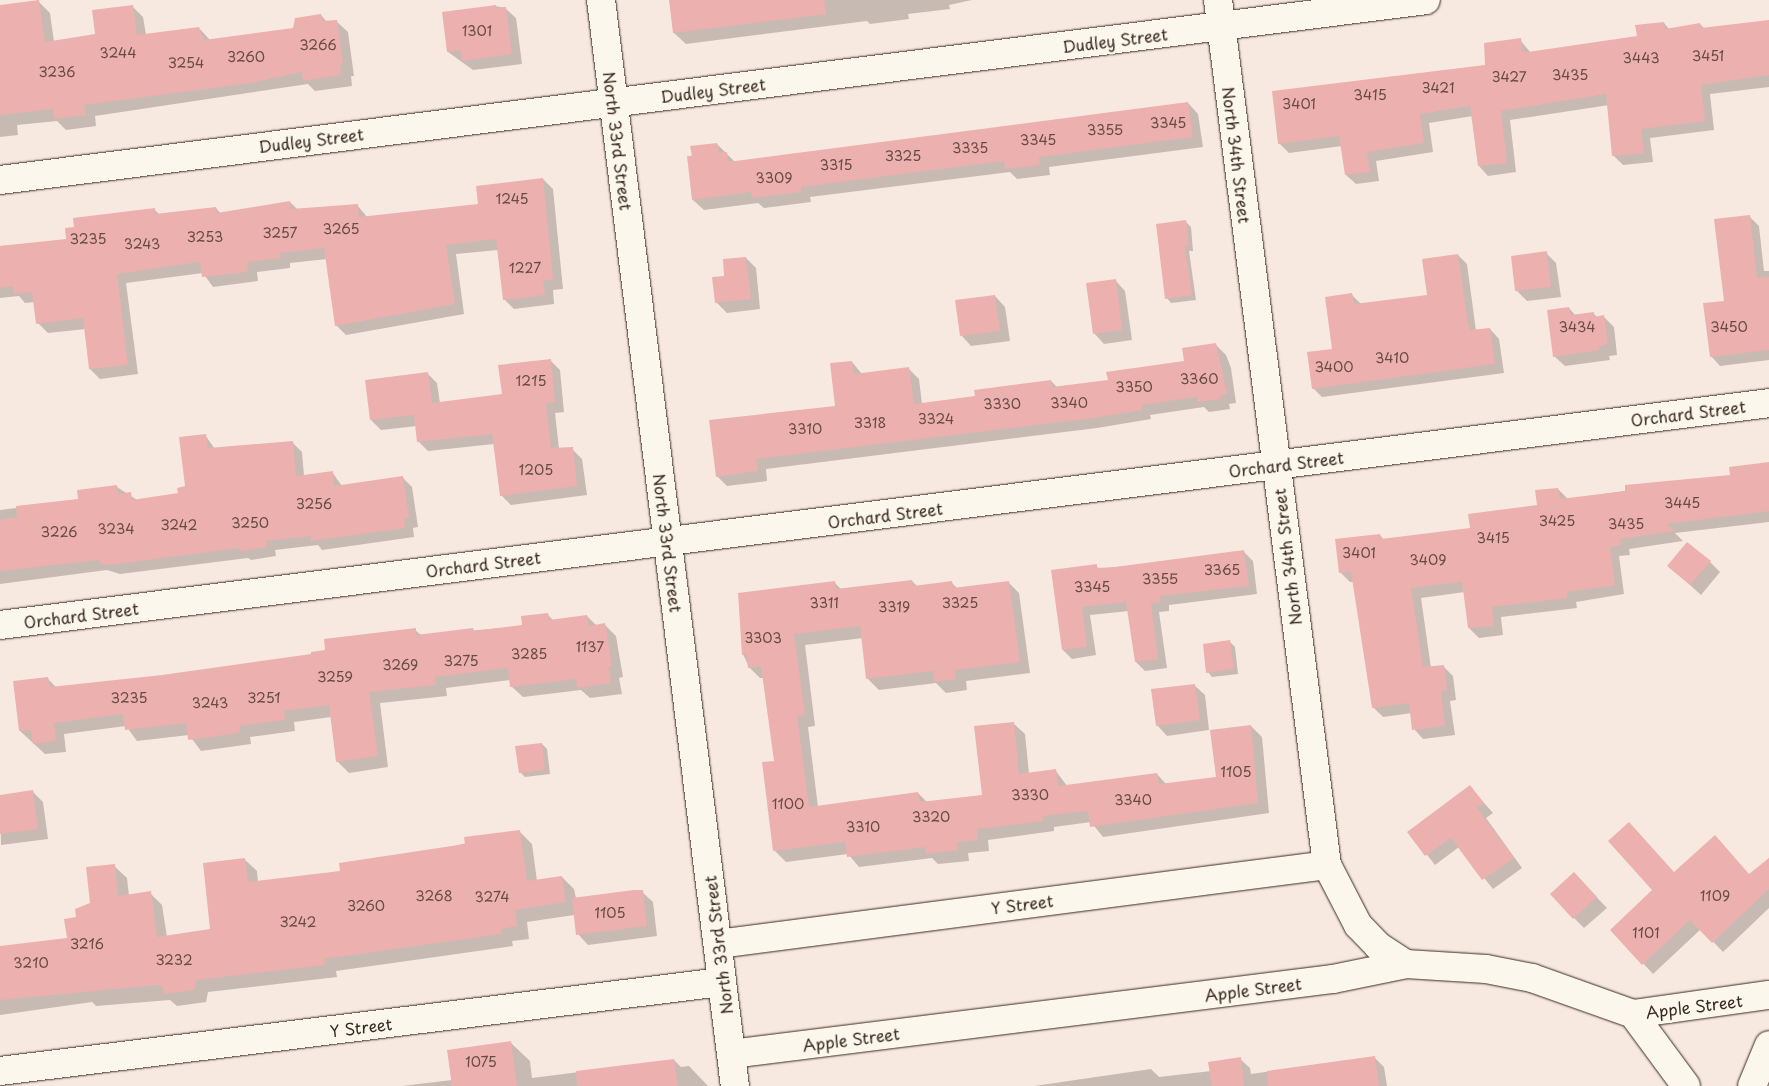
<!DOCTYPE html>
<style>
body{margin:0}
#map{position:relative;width:1769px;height:1086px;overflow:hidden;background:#f8e9e0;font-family:"Playpen Sans",sans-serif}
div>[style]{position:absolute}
.shadow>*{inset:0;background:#0003}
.building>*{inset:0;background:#ecb0af}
.roads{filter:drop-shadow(0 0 1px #3b2a1e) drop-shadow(0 0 1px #3b2a1e)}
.minor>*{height:28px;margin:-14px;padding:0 14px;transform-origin:14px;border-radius:14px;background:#fbf7ec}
.major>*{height:28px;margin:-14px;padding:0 14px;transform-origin:14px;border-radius:14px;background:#fbf7ec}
span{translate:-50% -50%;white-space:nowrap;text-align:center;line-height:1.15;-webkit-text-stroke:5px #fbf7ec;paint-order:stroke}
.number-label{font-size:14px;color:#674c42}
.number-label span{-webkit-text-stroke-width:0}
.street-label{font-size:16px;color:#3b2a1e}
</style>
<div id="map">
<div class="shadow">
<i style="clip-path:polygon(670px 0,972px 0,949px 5px,950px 9px,908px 14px,909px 19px,870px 24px,867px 21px,686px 44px,674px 33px)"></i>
<i style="clip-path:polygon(38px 1px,50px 13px,54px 42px,96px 35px,132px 6px,143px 17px,146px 35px,199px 28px,210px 40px,294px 29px,321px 15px,327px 22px,336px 21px,348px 32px,354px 76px,351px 76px,352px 86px,315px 91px,308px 84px,95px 116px,96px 126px,66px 130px,57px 121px,17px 125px,18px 135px,0 137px,0 54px)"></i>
<i style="clip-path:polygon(495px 6px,505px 8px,516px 18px,522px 64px,473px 70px,448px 52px)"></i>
<i style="clip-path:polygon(1769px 21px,1769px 87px,1710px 94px,1714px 130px,1650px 138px,1653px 162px,1623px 165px,1614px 156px,1609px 105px,1510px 120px,1516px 172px,1488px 176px,1479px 166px,1473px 116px,1429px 123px,1433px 152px,1376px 161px,1379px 181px,1356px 184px,1346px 175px,1342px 146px,1289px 153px,1279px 143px,1486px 66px,1520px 40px,1531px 53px,1638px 37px,1664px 23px,1669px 29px,1700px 24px,1705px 29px)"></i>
<i style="clip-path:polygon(1188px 103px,1198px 114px,1203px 147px,1049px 167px,1050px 175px,1017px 179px,1010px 172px,810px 197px,811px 202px,764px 208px,758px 203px,704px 210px,693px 200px,688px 157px,717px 144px,735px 162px)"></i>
<i style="clip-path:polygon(543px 179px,553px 189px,563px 289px,553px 290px,554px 304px,514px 309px,504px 299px,498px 250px,456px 254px,464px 314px,346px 335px,336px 325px,327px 259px,290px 263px,290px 268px,257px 272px,258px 281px,213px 287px,203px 273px,126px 283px,138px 374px,100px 379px,90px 369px,86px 329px,48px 333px,38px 323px,35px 302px,25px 303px,19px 296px,0 298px,0 246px,68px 240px,154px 209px,160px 215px,216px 208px,221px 214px,290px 202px,298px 210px,357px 205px,368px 218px,479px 205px)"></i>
<i style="clip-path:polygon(1749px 216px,1759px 226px,1764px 271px,1769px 271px,1769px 360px,1720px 366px,1711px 356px)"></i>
<i style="clip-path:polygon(1186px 222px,1191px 227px,1193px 251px,1189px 251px,1196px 300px,1171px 303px,1167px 298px)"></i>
<i style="clip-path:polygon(1546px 253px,1556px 263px,1561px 297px,1527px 301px,1516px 290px)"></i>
<i style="clip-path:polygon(1458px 255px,1467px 264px,1476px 331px,1490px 329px,1499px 339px,1504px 373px,1322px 397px,1313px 388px,1333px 350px,1352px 295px,1362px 305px,1429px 296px)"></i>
<i style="clip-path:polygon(746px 258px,756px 268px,760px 309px,727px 313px,716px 302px,726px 277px)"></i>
<i style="clip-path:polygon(1115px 280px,1125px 291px,1132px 340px,1104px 344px,1094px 333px)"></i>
<i style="clip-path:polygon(995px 296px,1005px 307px,1010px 341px,971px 346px,961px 335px)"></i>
<i style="clip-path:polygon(1569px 308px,1576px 316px,1594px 314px,1597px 317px,1603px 316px,1614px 327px,1617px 355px,1609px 356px,1610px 360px,1565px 366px,1554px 356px)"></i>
<i style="clip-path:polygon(1216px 345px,1226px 355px,1231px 368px,1236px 403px,1229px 404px,1230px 409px,1209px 412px,1204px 407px,1150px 415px,1151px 419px,1097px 428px,766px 469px,767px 481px,727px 486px,717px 476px,836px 407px,852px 362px,862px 374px,909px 369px,919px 379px,922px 404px,976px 397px,1051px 381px,1058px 388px,1109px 381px,1185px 362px)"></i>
<i style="clip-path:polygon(550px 360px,560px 370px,564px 412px,555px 413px,559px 449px,572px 449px,582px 459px,587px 495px,511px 505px,501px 495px,494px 444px,428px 451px,418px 441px,417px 426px,381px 430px,371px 420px,427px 373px,437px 383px,440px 403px,503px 395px)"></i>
<i style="clip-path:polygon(205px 435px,215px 449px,292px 442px,302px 452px,304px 476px,332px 472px,342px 486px,403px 478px,412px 487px,418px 527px,413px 528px,414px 537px,322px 550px,318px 545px,275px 550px,276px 556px,251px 560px,248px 558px,120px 574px,107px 570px,0 584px,0 510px,80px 500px,117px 487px,137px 500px,179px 494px,186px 487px)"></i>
<i style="clip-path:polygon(1769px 463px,1769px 522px,1675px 533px,1683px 541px,1629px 549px,1630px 555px,1619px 556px,1624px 594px,1576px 602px,1577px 608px,1501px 617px,1503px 635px,1479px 638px,1469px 628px,1465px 592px,1421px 598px,1431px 668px,1443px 666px,1453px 676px,1456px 700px,1450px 701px,1455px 735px,1423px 739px,1414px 729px,1412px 713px,1383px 717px,1373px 707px,1354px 582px,1350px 582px,1340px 572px,1380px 535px,1384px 540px,1471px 529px,1538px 507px,1558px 489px,1568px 499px,1731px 476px)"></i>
<i style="clip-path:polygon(1244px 552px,1253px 561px,1257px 594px,1169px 605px,1169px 611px,1159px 612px,1167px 668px,1145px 671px,1136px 662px,1129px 611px,1090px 615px,1096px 655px,1072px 659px,1063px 650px,1096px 566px,1100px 569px)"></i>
<i style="clip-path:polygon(1710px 562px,1720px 572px,1701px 595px,1669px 566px)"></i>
<i style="clip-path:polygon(912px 581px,918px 587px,952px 583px,957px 588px,1008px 582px,1019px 593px,1030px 673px,966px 681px,967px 690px,946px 693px,936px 683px,879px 690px,868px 679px,863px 638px,805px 645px,815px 726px,808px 727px,818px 807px,918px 793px,928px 803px,984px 796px,1013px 723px,1025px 734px,1029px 774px,1056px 771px,1067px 786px,1157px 774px,1167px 785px,1217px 778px,1251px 726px,1262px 737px,1269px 813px,1103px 837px,1091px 822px,1054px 827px,1054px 831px,988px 840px,989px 851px,968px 853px,969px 861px,938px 864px,932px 858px,859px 867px,848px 854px,786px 862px,775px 851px,775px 762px,764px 678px,760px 678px,749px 667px,743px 654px,835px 583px,842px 590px)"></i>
<i style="clip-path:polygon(547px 614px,554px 621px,587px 616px,597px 626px,605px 625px,616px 636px,623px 677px,619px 678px,622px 694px,590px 698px,581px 690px,523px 697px,511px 686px,511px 680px,446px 688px,447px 696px,380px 703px,388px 767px,349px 773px,337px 761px,331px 717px,294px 722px,295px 731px,250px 737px,251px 744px,201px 751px,189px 735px,137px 741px,126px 726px,64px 734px,66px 752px,45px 754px,20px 731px,48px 679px,57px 688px,162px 676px,312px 655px,415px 630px,421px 635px,523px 626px)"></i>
<i style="clip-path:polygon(1230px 642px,1235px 647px,1238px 674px,1212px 677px,1208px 672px)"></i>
<i style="clip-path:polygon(1194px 685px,1205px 695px,1209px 730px,1167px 736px,1157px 725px)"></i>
<i style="clip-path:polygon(542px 744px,547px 749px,550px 774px,525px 777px,520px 772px)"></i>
<i style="clip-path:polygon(1470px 787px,1493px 813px,1486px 818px,1522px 868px,1493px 889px,1459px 847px,1435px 865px,1409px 832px)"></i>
<i style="clip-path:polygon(32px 791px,43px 802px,48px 839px,1px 845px,0 796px)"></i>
<i style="clip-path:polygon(519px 831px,532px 844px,537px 881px,562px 877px,574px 889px,576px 898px,642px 892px,653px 902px,657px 936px,588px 945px,578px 934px,574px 915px,527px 922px,529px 939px,512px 941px,513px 946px,336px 971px,337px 977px,208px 992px,206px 1002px,177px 1006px,170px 1000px,96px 1006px,92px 1002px,0 1015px,0 947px,68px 939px,77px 918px,91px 904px,114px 866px,127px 878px,129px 896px,150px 893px,162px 905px,167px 937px,212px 931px,244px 859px,257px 871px,258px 882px,342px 872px)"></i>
<i style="clip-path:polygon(1769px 858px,1769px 908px,1723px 952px,1701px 929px,1653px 974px,1612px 930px,1675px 874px,1750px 875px)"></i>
<i style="clip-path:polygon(1584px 884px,1607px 908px,1584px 928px,1574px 918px)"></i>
<i style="clip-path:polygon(511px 1043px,530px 1061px,532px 1078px,674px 1060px,681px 1067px,689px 1066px,708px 1086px,402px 1086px,452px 1080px)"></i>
<i style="clip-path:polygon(1374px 1057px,1384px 1067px,1387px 1086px,1034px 1086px,1151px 1069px,1159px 1077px,1211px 1071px,1240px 1059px,1250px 1068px,1251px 1074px)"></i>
</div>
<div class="building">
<i style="clip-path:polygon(39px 0,45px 42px,95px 34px,92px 10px,133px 5px,137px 35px,199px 27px,204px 40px,293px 28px,295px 18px,321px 14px,322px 21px,337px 20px,343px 65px,340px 65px,341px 75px,303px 81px,302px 72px,251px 83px,84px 105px,86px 115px,54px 119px,53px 109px,0 115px,0 5px)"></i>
<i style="clip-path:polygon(669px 0,824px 0,826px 14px,673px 33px)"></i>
<i style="clip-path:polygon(496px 5px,496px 8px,506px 7px,512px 54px,462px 61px,460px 50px,447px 52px,442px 12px)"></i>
<i style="clip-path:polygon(1769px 20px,1769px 75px,1701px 85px,1705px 121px,1641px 129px,1644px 153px,1612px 156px,1606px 94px,1501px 111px,1507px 163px,1478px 166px,1470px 106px,1420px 114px,1424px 143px,1367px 152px,1370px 172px,1345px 175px,1339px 136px,1278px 144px,1272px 91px,1485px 65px,1484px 43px,1521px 38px,1522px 51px,1528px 52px,1637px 36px,1635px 25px,1664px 22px,1665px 29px,1700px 23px,1701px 28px)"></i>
<i style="clip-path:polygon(1188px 102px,1193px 137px,1039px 157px,1040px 165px,1005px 169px,1004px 161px,801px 187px,801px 192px,752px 198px,751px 192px,692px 200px,687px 156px,692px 156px,690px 146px,717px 143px,719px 153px,727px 152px,728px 162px)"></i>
<i style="clip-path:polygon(543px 178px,553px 279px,543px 281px,545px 295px,503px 300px,496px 239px,446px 245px,455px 304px,335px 326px,324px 248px,280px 253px,281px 258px,247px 262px,248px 272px,202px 277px,200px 262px,117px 274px,128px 365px,89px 369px,83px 318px,36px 324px,32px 292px,14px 294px,13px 286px,0 288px,0 246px,66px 239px,65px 228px,74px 227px,73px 218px,155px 208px,155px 214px,216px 207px,217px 213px,290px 201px,291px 209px,358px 204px,359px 217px,478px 204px,476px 186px)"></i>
<i style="clip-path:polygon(1750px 215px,1757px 278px,1769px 277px,1769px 350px,1710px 357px,1703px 303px,1724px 301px,1714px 219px)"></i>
<i style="clip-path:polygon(1186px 220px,1189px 246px,1185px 246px,1192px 295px,1165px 299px,1156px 224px)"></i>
<i style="clip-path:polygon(1547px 251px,1551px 287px,1515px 291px,1511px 256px)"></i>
<i style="clip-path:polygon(1458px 254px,1468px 324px,1470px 330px,1490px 328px,1495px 364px,1312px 389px,1307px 352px,1332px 349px,1325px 297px,1352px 293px,1354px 304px,1427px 295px,1422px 259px)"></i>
<i style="clip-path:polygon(746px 257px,751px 299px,715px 303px,712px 277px,724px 276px,723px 259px)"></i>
<i style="clip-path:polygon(1116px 279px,1122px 330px,1093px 334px,1086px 283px)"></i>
<i style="clip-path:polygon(995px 295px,1000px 331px,960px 336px,955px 300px)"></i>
<i style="clip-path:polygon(1569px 307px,1571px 315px,1594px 312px,1594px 317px,1604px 315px,1608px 344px,1599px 346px,1600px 350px,1553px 357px,1547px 310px)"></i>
<i style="clip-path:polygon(1216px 343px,1227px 394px,1220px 395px,1221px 399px,1197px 402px,1197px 397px,1141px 405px,1142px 410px,1087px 419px,756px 459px,758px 471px,716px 477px,709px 420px,835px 406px,830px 363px,852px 361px,854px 374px,909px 367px,914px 404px,975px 396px,974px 390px,1051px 380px,1052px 387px,1108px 380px,1106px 372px,1184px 361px,1182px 348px)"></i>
<i style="clip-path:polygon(551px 359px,555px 402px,546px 403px,551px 448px,573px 447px,577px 486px,500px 496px,492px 434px,417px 442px,414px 415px,370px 420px,365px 380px,428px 372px,432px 403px,502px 394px,498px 365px)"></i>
<i style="clip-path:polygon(206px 434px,208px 448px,293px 441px,296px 476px,333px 471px,334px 486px,403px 476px,409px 518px,404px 518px,405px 528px,311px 541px,311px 536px,266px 541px,267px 547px,240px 551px,239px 548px,110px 565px,100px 564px,99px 560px,0 571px,0 520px,17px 517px,16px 506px,78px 499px,77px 490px,117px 485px,118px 494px,131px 492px,132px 500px,178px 493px,177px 488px,185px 486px,179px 437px)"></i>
<i style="clip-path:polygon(1769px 462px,1769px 511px,1666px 524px,1675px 531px,1620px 539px,1621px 545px,1610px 547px,1615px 585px,1567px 592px,1567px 598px,1492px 607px,1494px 626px,1468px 628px,1462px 582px,1411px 588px,1423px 667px,1444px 665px,1447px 690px,1441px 691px,1445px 726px,1412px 730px,1409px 703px,1372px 708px,1351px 572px,1339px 573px,1335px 539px,1380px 534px,1381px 539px,1470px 528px,1468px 514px,1537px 505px,1535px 490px,1558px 488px,1560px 499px,1625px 491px,1625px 485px,1730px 475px,1729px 467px)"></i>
<i style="clip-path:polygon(1687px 542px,1711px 561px,1690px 585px,1667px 566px)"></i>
<i style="clip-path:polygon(1244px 550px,1249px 586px,1160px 596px,1161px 602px,1151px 603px,1158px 659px,1135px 662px,1126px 602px,1082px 607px,1087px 647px,1062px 650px,1051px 570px,1097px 564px,1097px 568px,1115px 567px)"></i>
<i style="clip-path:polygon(912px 580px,913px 586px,952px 581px,953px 588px,1009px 581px,1020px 662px,955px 670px,956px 679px,934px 682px,933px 671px,866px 679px,860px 626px,794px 634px,805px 715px,797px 716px,809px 807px,918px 792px,920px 802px,982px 795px,974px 726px,1014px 722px,1019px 774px,1056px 769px,1058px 786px,1157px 773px,1159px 784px,1216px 777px,1210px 730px,1251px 725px,1258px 803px,1090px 827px,1088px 811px,1043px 816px,1044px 821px,977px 829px,978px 840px,957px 842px,958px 850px,926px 854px,925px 847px,847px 857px,845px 842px,773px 851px,762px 762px,774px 761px,761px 666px,748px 668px,746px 654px,742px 655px,738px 593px,835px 581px,836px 589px)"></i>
<i style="clip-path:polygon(548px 613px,549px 620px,587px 615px,589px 626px,605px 623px,612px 666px,609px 667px,611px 683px,577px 688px,576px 679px,510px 687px,508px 668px,435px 677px,436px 685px,369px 692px,378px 756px,336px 762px,329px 705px,284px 711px,285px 720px,239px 726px,240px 733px,188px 740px,186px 723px,125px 730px,123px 714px,54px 723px,56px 741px,33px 744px,31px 730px,19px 731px,13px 681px,48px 677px,50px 687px,162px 675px,311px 654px,311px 652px,325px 650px,324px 639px,416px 628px,416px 635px,473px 628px,474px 631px,522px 625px,521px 616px)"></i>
<i style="clip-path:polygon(1230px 640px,1234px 669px,1206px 673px,1203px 644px)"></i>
<i style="clip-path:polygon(1195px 684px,1200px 720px,1156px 726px,1151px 689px)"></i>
<i style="clip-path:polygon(542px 743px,545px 770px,519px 773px,515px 746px)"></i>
<i style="clip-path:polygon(1470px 785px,1484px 803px,1477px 808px,1514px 858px,1482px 880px,1451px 838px,1425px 856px,1407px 832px)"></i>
<i style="clip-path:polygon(33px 790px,38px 829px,0 834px,0 795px)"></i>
<i style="clip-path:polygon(1629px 822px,1674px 872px,1715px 835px,1749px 874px,1769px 858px,1769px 889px,1712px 943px,1690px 920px,1642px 965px,1610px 930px,1652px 890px,1608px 841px)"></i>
<i style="clip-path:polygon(520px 830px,527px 881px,562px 876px,566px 902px,515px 910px,517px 926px,501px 929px,501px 934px,324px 959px,325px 965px,196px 980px,194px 990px,164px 994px,163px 987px,159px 985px,0 1000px,0 946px,67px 938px,64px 919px,76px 917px,75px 909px,90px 903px,86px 867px,115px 864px,118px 896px,151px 891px,157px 937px,210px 929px,203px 863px,245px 858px,248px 882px,340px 871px,339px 863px,465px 844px,464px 837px)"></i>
<i style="clip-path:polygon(1574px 872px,1597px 897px,1573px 919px,1550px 894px)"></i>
<i style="clip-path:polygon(634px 890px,643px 890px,647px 926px,576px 935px,572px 898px)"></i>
<i style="clip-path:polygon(511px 1041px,517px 1086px,452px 1086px,447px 1050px)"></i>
<i style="clip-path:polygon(1375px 1056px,1379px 1086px,1268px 1086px,1267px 1071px)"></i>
<i style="clip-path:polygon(1241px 1057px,1244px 1086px,1212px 1086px,1208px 1062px)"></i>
<i style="clip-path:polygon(674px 1059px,678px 1086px,577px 1086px,576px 1071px)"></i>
</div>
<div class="roads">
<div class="minor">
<i style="left:1218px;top:0;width:872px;rotate:82.82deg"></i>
<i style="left:1327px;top:865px;width:68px;rotate:62.7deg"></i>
<i style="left:1358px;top:925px;width:29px;rotate:46deg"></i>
<i style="left:1378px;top:946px;width:33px;rotate:33deg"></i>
<i style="left:0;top:180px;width:1437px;rotate:-7.19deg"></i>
<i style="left:0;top:625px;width:1783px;rotate:-7.15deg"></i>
<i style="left:718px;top:944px;width:614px;rotate:-7.39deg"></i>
<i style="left:1633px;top:1014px;width:89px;rotate:53.6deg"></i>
<i style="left:731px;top:1054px;width:607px;rotate:-7.1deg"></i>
<i style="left:1333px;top:979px;width:75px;rotate:-11.6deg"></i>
<i style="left:1406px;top:964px;width:80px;rotate:3.6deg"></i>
<i style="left:1486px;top:969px;width:47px;rotate:11.1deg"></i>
<i style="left:1532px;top:978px;width:107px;rotate:19.6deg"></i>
<i style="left:1633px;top:1014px;width:137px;rotate:-8deg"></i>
<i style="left:0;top:1071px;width:727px;rotate:-7.03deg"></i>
<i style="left:1752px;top:1086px;width:44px;rotate:-67.5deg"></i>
</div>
<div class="major">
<i style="left:601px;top:0;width:1094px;rotate:82.97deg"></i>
</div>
</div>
<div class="number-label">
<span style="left:477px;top:31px">1301</span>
<span style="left:318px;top:45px">3266</span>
<span style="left:118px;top:53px">3244</span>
<span style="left:1708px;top:56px">3451</span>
<span style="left:246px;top:57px">3260</span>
<span style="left:1641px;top:58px">3443</span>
<span style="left:186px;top:63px">3254</span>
<span style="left:57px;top:72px">3236</span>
<span style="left:1570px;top:75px">3435</span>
<span style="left:1509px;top:77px">3427</span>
<span style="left:1438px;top:88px">3421</span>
<span style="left:1370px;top:95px">3415</span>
<span style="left:1299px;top:104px">3401</span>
<span style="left:1168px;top:123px">3345</span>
<span style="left:1105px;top:130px">3355</span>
<span style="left:1038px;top:140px">3345</span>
<span style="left:970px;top:148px">3335</span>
<span style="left:903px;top:156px">3325</span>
<span style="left:836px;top:165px">3315</span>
<span style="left:774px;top:178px">3309</span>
<span style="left:512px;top:199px">1245</span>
<span style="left:341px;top:229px">3265</span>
<span style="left:280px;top:233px">3257</span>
<span style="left:205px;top:237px">3253</span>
<span style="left:88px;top:239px">3235</span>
<span style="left:142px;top:244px">3243</span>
<span style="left:525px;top:268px">1227</span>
<span style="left:1577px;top:327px">3434</span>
<span style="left:1729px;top:327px">3450</span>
<span style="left:1392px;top:358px">3410</span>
<span style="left:1334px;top:367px">3400</span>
<span style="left:1199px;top:379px">3360</span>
<span style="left:531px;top:381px">1215</span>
<span style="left:1134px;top:387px">3350</span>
<span style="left:1069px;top:403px">3340</span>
<span style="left:1002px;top:404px">3330</span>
<span style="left:936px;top:419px">3324</span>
<span style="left:870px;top:423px">3318</span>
<span style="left:805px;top:429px">3310</span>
<span style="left:536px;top:470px">1205</span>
<span style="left:1682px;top:503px">3445</span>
<span style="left:314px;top:504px">3256</span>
<span style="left:1557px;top:521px">3425</span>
<span style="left:250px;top:523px">3250</span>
<span style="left:1626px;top:524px">3435</span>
<span style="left:179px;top:525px">3242</span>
<span style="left:116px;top:529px">3234</span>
<span style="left:59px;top:532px">3226</span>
<span style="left:1493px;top:538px">3415</span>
<span style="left:1359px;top:553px">3401</span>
<span style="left:1428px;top:560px">3409</span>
<span style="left:1222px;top:570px">3365</span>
<span style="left:1160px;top:579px">3355</span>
<span style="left:1092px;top:587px">3345</span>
<span style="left:824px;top:603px">3311</span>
<span style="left:960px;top:603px">3325</span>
<span style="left:894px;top:607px">3319</span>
<span style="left:763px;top:638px">3303</span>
<span style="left:590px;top:647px">1137</span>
<span style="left:529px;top:654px">3285</span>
<span style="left:461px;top:661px">3275</span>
<span style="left:400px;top:665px">3269</span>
<span style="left:335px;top:677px">3259</span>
<span style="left:129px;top:698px">3235</span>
<span style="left:264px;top:698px">3251</span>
<span style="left:210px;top:703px">3243</span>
<span style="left:1236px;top:772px">1105</span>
<span style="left:1030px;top:795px">3330</span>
<span style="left:1133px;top:800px">3340</span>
<span style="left:788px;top:804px">1100</span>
<span style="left:931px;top:817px">3320</span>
<span style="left:863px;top:827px">3310</span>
<span style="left:434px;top:896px">3268</span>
<span style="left:1715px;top:896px">1109</span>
<span style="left:492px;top:897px">3274</span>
<span style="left:366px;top:906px">3260</span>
<span style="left:610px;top:913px">1105</span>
<span style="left:298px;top:922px">3242</span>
<span style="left:1646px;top:933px">1101</span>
<span style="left:87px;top:944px">3216</span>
<span style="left:174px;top:960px">3232</span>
<span style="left:31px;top:963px">3210</span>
<span style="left:481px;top:1062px">1075</span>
</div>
<div class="street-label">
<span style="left:1115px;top:40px;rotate:-7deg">Dudley Street</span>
<span style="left:713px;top:90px;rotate:-7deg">Dudley Street</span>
<span style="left:311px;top:140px;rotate:-7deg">Dudley Street</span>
<span style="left:618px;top:141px;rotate:83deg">North 33rd Street</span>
<span style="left:1237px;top:155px;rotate:83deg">North 34th Street</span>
<span style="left:1688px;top:413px;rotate:-7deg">Orchard Street</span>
<span style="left:1286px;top:464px;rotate:-7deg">Orchard Street</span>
<span style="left:885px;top:515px;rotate:-7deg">Orchard Street</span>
<span style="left:668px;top:543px;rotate:83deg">North 33rd Street</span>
<span style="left:1287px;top:557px;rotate:-97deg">North 34th Street</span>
<span style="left:483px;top:564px;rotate:-7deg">Orchard Street</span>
<span style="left:81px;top:615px;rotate:-7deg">Orchard Street</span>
<span style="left:1022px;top:904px;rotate:-7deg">Y Street</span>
<span style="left:718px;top:945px;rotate:-97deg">North 33rd Street</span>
<span style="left:1253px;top:989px;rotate:-7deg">Apple Street</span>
<span style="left:1694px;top:1006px;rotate:-7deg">Apple Street</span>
<span style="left:361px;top:1027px;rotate:-7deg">Y Street</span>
<span style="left:851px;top:1039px;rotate:-7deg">Apple Street</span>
</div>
</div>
